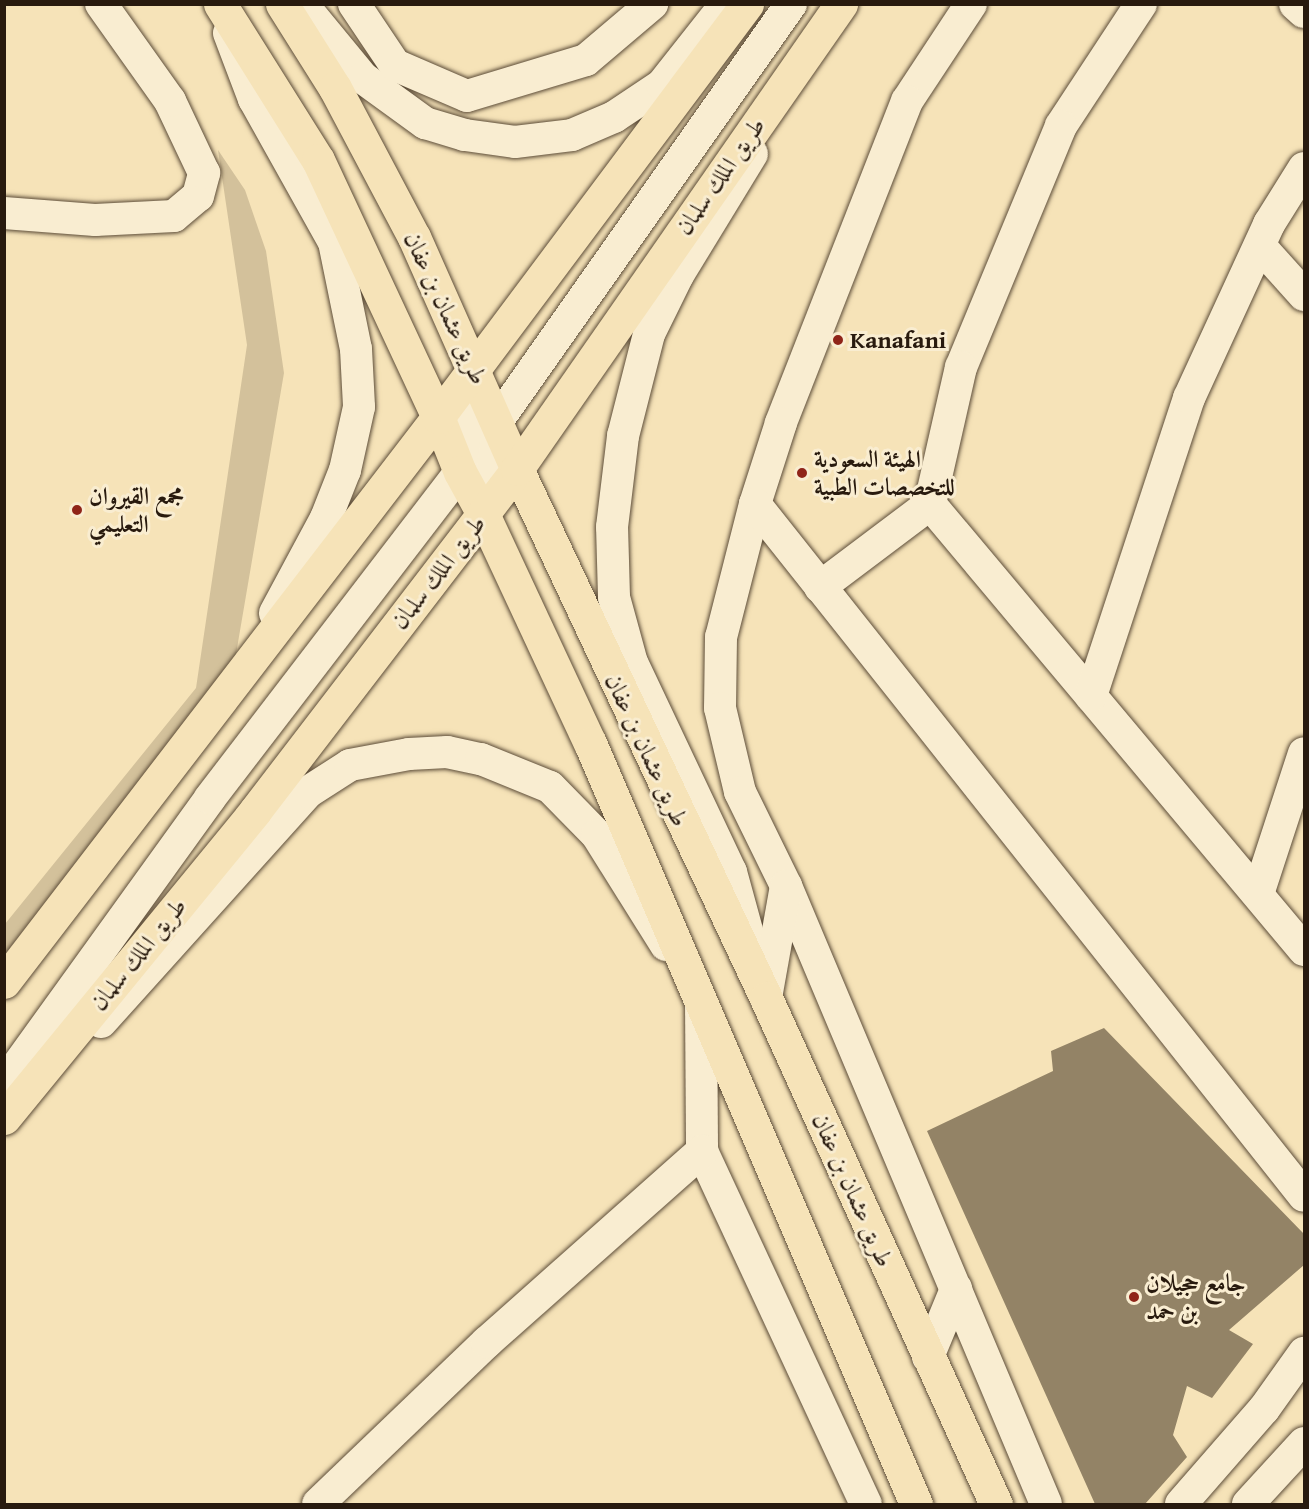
<!DOCTYPE html>
<meta charset="utf-8">
<style>
body{margin:0}
#map{position:relative;width:1309px;height:1509px;overflow:hidden;background:#f6e3b8;font-family:"Gentium Book Plus",Amiri,serif}
div>[style]{position:absolute}
.green>*{inset:0;background:#d3c19b}
.building>*{inset:0;background:#938366}
.roads{filter:drop-shadow(0 0 2px #5c4c38) drop-shadow(0 0 2px #5c4c38)}
.minor>*{height:32px;margin:-16px;padding:0 16px;transform-origin:16px;border-radius:16px;background:#f9edd1}
.major>*{height:33px;margin:-16.5px;padding:0 16.5px;transform-origin:16.5px;border-radius:16.5px;background:#f6e3b8}
.dots>*{width:16px;height:16px;translate:-50% -50%;box-sizing:border-box;border:3px solid #f9edd1;border-radius:50%}
span{translate:-50% -50%;white-space:nowrap;text-align:center;line-height:1.15;-webkit-text-stroke:6px #f9edd1;paint-order:stroke}
.street-label{font-size:24px;color:#281a0e}
.poi-label{font-size:24px;color:#281a0e;font-weight:700}
.left{translate:0 -50%;text-align:left}
.frame{position:absolute;inset:0;border:6px solid #281a0e;pointer-events:none}
</style>
<div id="map">
<div class="green">
<i style="clip-path:polygon(218px 150px,245px 190px,266px 251px,284px 373px,235px 660px,5px 954px,5px 924px,196px 688px,247px 345px)"></i>
</div>
<div class="building">
<i style="clip-path:polygon(1104px 1028px,1304px 1234px,1304px 1265px,1229px 1330px,1253px 1344px,1212px 1398px,1187px 1386px,1173px 1435px,1187px 1457px,1145px 1504px,1095px 1504px,927px 1131px,1053px 1071px,1051px 1051px)"></i>
</div>
<div class="roads">
<div class="minor">
<i style="left:302px;top:4px;width:96px;rotate:50.5deg"></i>
<i style="left:363px;top:78px;width:77px;rotate:36deg"></i>
<i style="left:425px;top:123px;width:42px;rotate:16.7deg"></i>
<i style="left:465px;top:135px;width:50px;rotate:8deg"></i>
<i style="left:515px;top:142px;width:57px;rotate:-7deg"></i>
<i style="left:572px;top:135px;width:46px;rotate:-23.2deg"></i>
<i style="left:614px;top:117px;width:58px;rotate:-33.7deg"></i>
<i style="left:662px;top:85px;width:103px;rotate:-51.7deg"></i>
<i style="left:354px;top:4px;width:73px;rotate:56.1deg"></i>
<i style="left:395px;top:65px;width:78px;rotate:23.3deg"></i>
<i style="left:467px;top:96px;width:124px;rotate:-16.8deg"></i>
<i style="left:586px;top:60px;width:87px;rotate:-40.3deg"></i>
<i style="left:971px;top:4px;width:116px;rotate:123.4deg"></i>
<i style="left:907px;top:101px;width:346px;rotate:111.4deg"></i>
<i style="left:781px;top:423px;width:85px;rotate:107.8deg"></i>
<i style="left:755px;top:504px;width:137px;rotate:104.3deg"></i>
<i style="left:721px;top:637px;width:71px;rotate:90.8deg"></i>
<i style="left:720px;top:708px;width:86px;rotate:76.6deg"></i>
<i style="left:740px;top:792px;width:105px;rotate:63.9deg"></i>
<i style="left:786px;top:886px;width:670px;rotate:67.18deg"></i>
<i style="left:1141px;top:4px;width:146px;rotate:123.3deg"></i>
<i style="left:1061px;top:126px;width:261px;rotate:112.5deg"></i>
<i style="left:961px;top:367px;width:140px;rotate:102.8deg"></i>
<i style="left:930px;top:504px;width:582px;rotate:50.02deg"></i>
<i style="left:1295px;top:4px;width:12px;rotate:42deg"></i>
<i style="left:229px;top:33px;width:71px;rotate:69.3deg"></i>
<i style="left:254px;top:99px;width:164px;rotate:60.8deg"></i>
<i style="left:334px;top:242px;width:109px;rotate:78.4deg"></i>
<i style="left:356px;top:349px;width:58px;rotate:87deg"></i>
<i style="left:359px;top:407px;width:65px;rotate:102.5deg"></i>
<i style="left:345px;top:470px;width:52px;rotate:111.6deg"></i>
<i style="left:326px;top:518px;width:108px;rotate:118.2deg"></i>
<i style="left:4px;top:213px;width:91px;rotate:4.4deg"></i>
<i style="left:95px;top:220px;width:79px;rotate:-2.9deg"></i>
<i style="left:174px;top:216px;width:31px;rotate:-40deg"></i>
<i style="left:198px;top:196px;width:24px;rotate:-75deg"></i>
<i style="left:204px;top:173px;width:80px;rotate:-115.3deg"></i>
<i style="left:170px;top:101px;width:119px;rotate:-125.4deg"></i>
<i style="left:1260px;top:246px;width:66px;rotate:48.1deg"></i>
<i style="left:755px;top:504px;width:883px;rotate:51.57deg"></i>
<i style="left:483px;top:514px;width:95px;rotate:-80.9deg"></i>
<i style="left:498px;top:420px;width:509px;rotate:-54.84deg"></i>
<i style="left:820px;top:587px;width:138px;rotate:-37deg"></i>
<i style="left:1091px;top:696px;width:314px;rotate:-71.8deg"></i>
<i style="left:1189px;top:398px;width:192px;rotate:-65.3deg"></i>
<i style="left:1269px;top:224px;width:66px;rotate:-58deg"></i>
<i style="left:1258px;top:894px;width:148px;rotate:-71.9deg"></i>
<i style="left:751px;top:945px;width:76px;rotate:-105.3deg"></i>
<i style="left:731px;top:872px;width:231px;rotate:-115.3deg"></i>
<i style="left:632px;top:663px;width:68px;rotate:-105.3deg"></i>
<i style="left:614px;top:597px;width:70px;rotate:-91.6deg"></i>
<i style="left:612px;top:527px;width:92px;rotate:-83.1deg"></i>
<i style="left:623px;top:436px;width:105px;rotate:-75.7deg"></i>
<i style="left:649px;top:334px;width:66px;rotate:-63.8deg"></i>
<i style="left:678px;top:275px;width:142px;rotate:-58.6deg"></i>
<i style="left:766px;top:998px;width:114px;rotate:-79.9deg"></i>
<i style="left:701px;top:1002px;width:149px;rotate:89.6deg"></i>
<i style="left:702px;top:1151px;width:389px;rotate:65.1deg"></i>
<i style="left:101px;top:1022px;width:309px;rotate:-48deg"></i>
<i style="left:308px;top:792px;width:50px;rotate:-32.7deg"></i>
<i style="left:350px;top:765px;width:60px;rotate:-10.6deg"></i>
<i style="left:409px;top:754px;width:38px;rotate:-3deg"></i>
<i style="left:447px;top:752px;width:35px;rotate:12deg"></i>
<i style="left:481px;top:759px;width:74px;rotate:22.1deg"></i>
<i style="left:550px;top:787px;width:67px;rotate:45.6deg"></i>
<i style="left:597px;top:835px;width:130px;rotate:57.9deg"></i>
<i style="left:4px;top:1084px;width:352px;rotate:-54.2deg"></i>
<i style="left:210px;top:798px;width:411px;rotate:-52.5deg"></i>
<i style="left:460px;top:472px;width:107px;rotate:-82.5deg"></i>
<i style="left:928px;top:1357px;width:74px;rotate:-67.6deg"></i>
<i style="left:318px;top:1504px;width:234px;rotate:-43.8deg"></i>
<i style="left:487px;top:1342px;width:288px;rotate:-41.6deg"></i>
<i style="left:1181px;top:1504px;width:126px;rotate:-48.9deg"></i>
<i style="left:1264px;top:1409px;width:69px;rotate:-54.5deg"></i>
<i style="left:1248px;top:1504px;width:83px;rotate:-47.4deg"></i>
</div>
<div class="major">
<i style="left:220px;top:4px;width:184px;rotate:57.9deg"></i>
<i style="left:318px;top:160px;width:284px;rotate:65deg"></i>
<i style="left:438px;top:417px;width:59px;rotate:68.2deg"></i>
<i style="left:460px;top:472px;width:48px;rotate:61.3deg"></i>
<i style="left:483px;top:514px;width:253px;rotate:65deg"></i>
<i style="left:590px;top:743px;width:828px;rotate:66.81deg"></i>
<i style="left:282px;top:4px;width:99px;rotate:57.8deg"></i>
<i style="left:335px;top:88px;width:169px;rotate:62.1deg"></i>
<i style="left:414px;top:237px;width:254px;rotate:66.1deg"></i>
<i style="left:517px;top:469px;width:585px;rotate:64.79deg"></i>
<i style="left:766px;top:998px;width:556px;rotate:65.56deg"></i>
<i style="left:4px;top:982px;width:712px;rotate:-52.47deg"></i>
<i style="left:438px;top:417px;width:516px;rotate:-53.2deg"></i>
<i style="left:4px;top:1118px;width:397px;rotate:-50.7deg"></i>
<i style="left:255px;top:811px;width:431px;rotate:-52.5deg"></i>
<i style="left:517px;top:469px;width:567px;rotate:-55.13deg"></i>
</div>
</div>
<div class="dots">
<i style="left:838px;top:340px;background:#8f2418"></i>
<i style="left:802px;top:473px;background:#8f2418"></i>
<i style="left:77px;top:510px;background:#8f2418"></i>
<i style="left:1134px;top:1297px;background:#8f2418"></i>
</div>
<div class="street-label">
<span style="left:720px;top:176px;rotate:-55deg">طريق الملك سلمان</span>
<span style="left:446px;top:308px;rotate:65deg">طريق عثمان بن عفان</span>
<span style="left:438px;top:572px;rotate:-52deg">طريق الملك سلمان</span>
<span style="left:647px;top:750px;rotate:65deg">طريق عثمان بن عفان</span>
<span style="left:138px;top:954px;rotate:-51deg">طريق الملك سلمان</span>
<span style="left:853px;top:1190px;rotate:66deg">طريق عثمان بن عفان</span>
</div>
<div class="poi-label">
<span class="left" style="left:850px;top:340px">Kanafani</span>
<span class="left" style="left:814px;top:473px">الهيئة السعودية<br>للتخصصات الطبية</span>
<span class="left" style="left:89px;top:510px">مجمع القيروان<br>التعليمي</span>
<span class="left" style="left:1146px;top:1297px">جامع حجيلان<br>بن حمد</span>
</div>
<div class="frame"></div>
</div>
